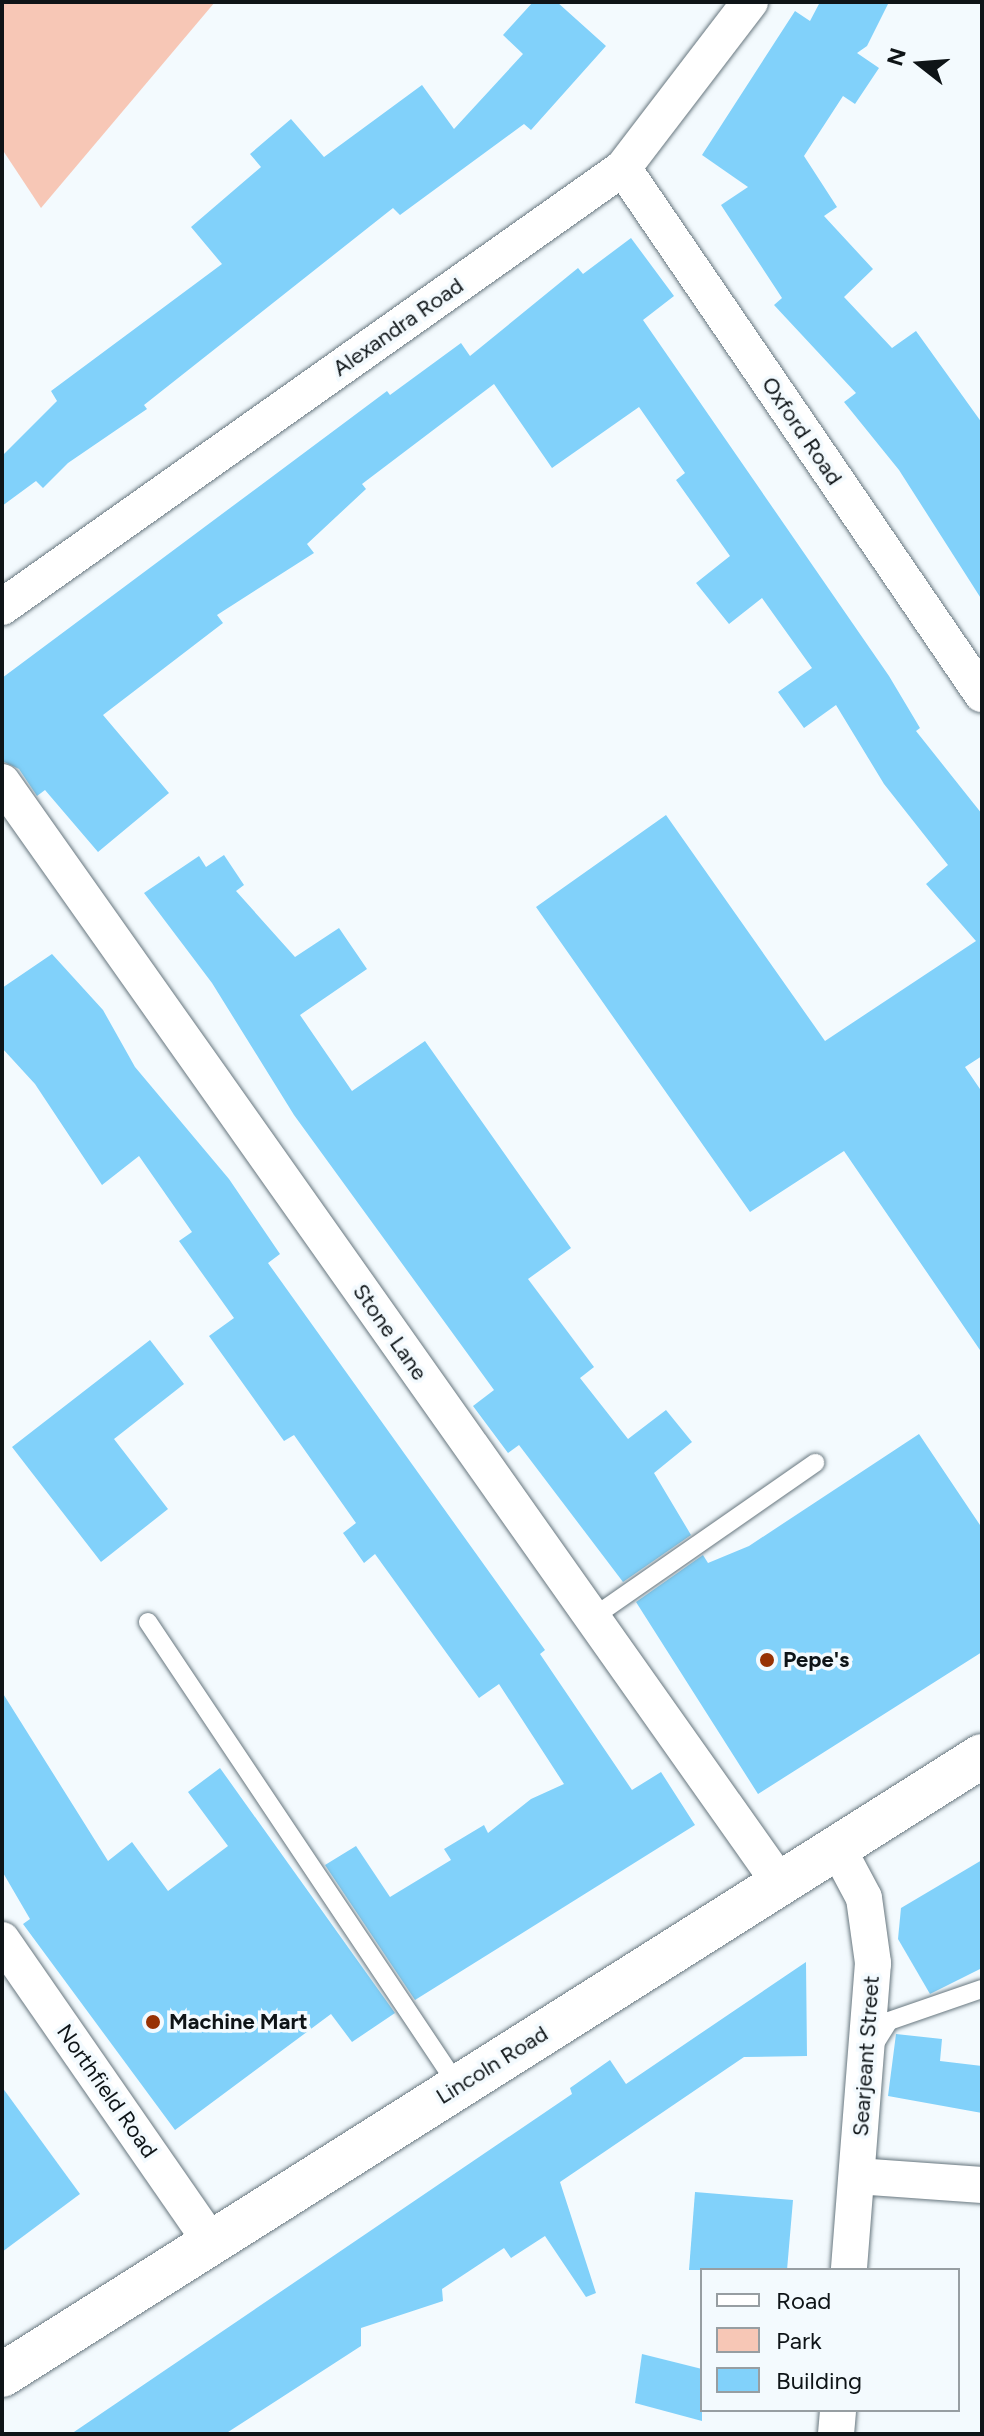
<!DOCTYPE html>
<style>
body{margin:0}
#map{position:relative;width:984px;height:2436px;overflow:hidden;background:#f3fafe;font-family:Figtree,sans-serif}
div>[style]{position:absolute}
.green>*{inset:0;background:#f7c7b6}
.building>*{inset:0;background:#81d1fa}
.roads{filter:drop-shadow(0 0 2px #68777f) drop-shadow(0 0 2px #68777f)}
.lane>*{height:18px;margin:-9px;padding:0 9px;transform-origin:9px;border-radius:9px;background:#fff}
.street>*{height:36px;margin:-18px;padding:0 18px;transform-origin:18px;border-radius:18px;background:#fff}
.secondary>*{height:44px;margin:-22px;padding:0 22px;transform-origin:22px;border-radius:22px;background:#fff}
.dots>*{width:22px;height:22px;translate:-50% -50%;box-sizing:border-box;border:4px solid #f3fafe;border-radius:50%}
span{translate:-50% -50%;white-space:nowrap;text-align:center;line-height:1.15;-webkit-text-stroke:7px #f3fafe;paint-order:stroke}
.street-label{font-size:22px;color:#0e1417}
.poi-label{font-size:22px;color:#0e1417;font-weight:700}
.left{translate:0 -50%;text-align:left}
.frame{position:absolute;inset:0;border:4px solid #0e1417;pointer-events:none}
.legend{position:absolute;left:700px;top:2268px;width:260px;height:144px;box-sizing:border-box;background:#f3fafe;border:2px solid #979ea2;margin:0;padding:10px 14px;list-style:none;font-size:24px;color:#0e1417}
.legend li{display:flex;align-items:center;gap:16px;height:40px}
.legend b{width:40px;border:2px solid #979ea2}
.north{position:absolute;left:880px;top:24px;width:80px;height:80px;-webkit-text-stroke:6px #f3fafe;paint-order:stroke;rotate:287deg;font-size:22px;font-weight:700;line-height:32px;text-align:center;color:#0e1417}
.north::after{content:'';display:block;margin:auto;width:28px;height:36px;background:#0e1417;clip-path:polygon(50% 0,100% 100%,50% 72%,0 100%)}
</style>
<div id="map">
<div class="green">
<i style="clip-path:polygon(2px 2px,215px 2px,41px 208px,2px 149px)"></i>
</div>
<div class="building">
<i style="clip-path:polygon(533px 2px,557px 2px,606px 46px,531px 130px,524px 124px,400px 215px,393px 208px,144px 405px,147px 409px,68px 463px,43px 488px,36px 481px,2px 506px,2px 456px,57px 401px,51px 391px,222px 264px,191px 227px,261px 167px,250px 154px,291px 119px,324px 157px,422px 85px,454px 129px,523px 54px,503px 35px)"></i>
<i style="clip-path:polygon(820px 2px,889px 2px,867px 46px,857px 53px,879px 68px,855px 104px,843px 96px,804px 156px,837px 207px,824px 216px,873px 269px,844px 297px,892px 348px,916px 331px,982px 423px,982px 600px,899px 470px,844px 402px,856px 393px,774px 305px,782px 298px,721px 205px,748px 187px,702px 155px,795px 11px,810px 21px)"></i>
<i style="clip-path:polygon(631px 238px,674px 296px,643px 320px,889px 676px,920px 728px,916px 731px,982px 814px,982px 1056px,965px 1067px,982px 1092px,982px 1353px,844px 1151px,750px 1212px,536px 907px,666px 815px,825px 1041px,976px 941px,926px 884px,948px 865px,884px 784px,836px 705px,804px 728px,778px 692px,812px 668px,762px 598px,729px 624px,696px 583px,730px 556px,676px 480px,685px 473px,639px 407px,552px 468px,494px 384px,362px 484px,366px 489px,307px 544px,314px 553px,217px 615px,223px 623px,103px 715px,169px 793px,98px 852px,45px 790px,37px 796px,19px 769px,2px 761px,2px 678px,387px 391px,390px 395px,461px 343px,470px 356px,578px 268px,583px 274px)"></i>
<i style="clip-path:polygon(224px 855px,244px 885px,236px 891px,295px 957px,339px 928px,367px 969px,300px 1015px,352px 1091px,425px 1041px,571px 1248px,528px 1279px,594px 1367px,580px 1378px,628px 1439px,666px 1410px,692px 1442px,654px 1473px,691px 1535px,623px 1582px,519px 1445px,508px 1453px,473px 1406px,494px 1390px,294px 1115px,212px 983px,144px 893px,199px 856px,206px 867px)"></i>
<i style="clip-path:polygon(52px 954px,103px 1010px,135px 1067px,229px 1179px,280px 1254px,268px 1263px,545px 1650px,540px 1654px,632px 1790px,661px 1772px,695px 1825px,415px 2000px,325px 1865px,356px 1846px,390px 1897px,451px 1860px,444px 1849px,484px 1825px,488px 1833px,531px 1799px,564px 1784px,499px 1684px,479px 1698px,375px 1554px,364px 1563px,343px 1533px,356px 1523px,294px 1435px,284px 1441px,209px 1336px,234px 1318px,179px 1241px,192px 1232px,139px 1156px,102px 1185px,35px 1084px,2px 1048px,2px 988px)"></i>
<i style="clip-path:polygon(150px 1340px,184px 1384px,114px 1439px,168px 1509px,101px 1562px,12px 1447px)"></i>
<i style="clip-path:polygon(919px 1434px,982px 1528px,982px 1652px,758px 1794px,636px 1602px,703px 1555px,708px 1563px,749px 1546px)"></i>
<i style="clip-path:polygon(2px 1692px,108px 1861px,132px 1842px,168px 1891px,228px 1846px,188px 1792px,220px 1768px,395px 2013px,352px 2042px,331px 2014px,175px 2130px,23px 1924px,30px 1919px,2px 1871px)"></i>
<i style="clip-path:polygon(982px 1860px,982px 1968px,930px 1994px,898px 1939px,901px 1908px)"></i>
<i style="clip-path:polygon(806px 1962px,807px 2056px,744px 2057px,560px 2182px,596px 2293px,586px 2297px,545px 2236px,511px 2258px,504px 2248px,442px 2289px,443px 2301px,361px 2328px,361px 2346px,225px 2434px,71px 2434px,572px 2094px,570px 2088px,610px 2060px,626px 2084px)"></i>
<i style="clip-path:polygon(896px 2034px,942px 2039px,940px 2061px,982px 2066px,982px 2113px,888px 2096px)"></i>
<i style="clip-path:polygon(2px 2087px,80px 2194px,2px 2252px)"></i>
<i style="clip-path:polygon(695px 2192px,793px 2200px,787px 2270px,689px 2270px)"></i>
<i style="clip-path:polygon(642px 2354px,702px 2369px,702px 2421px,635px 2403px)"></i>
</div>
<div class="roads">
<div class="lane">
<i style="left:592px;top:1618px;width:272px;rotate:-34.8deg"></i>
<i style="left:148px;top:1622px;width:558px;rotate:56.25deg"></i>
<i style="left:874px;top:2045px;width:28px;rotate:-58deg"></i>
<i style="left:889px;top:2021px;width:98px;rotate:-19deg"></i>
</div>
<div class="street">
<i style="left:623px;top:168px;width:637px;rotate:55.69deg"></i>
<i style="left:2px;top:607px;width:761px;rotate:-35.26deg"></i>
<i style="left:623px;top:168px;width:209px;rotate:-52.6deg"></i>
<i style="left:2px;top:782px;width:1347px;rotate:54.76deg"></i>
<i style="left:838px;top:1849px;width:55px;rotate:62deg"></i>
<i style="left:864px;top:1898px;width:66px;rotate:82.1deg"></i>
<i style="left:873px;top:1963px;width:308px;rotate:94.5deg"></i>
<i style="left:2px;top:1940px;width:369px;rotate:55.3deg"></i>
<i style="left:857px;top:2176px;width:125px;rotate:4.1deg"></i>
<i style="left:836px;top:2434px;width:24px;rotate:-85deg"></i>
</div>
<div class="secondary">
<i style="left:2px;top:2375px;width:1159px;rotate:-32.28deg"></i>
</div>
</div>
<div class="dots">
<i style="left:767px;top:1660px;background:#973204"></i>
<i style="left:153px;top:2022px;background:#973204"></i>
</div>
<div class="street-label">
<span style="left:398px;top:327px;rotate:-35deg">Alexandra Road</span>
<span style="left:802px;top:431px;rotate:56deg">Oxford Road</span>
<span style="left:390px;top:1332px;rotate:55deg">Stone Lane</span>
<span style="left:866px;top:2056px;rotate:-86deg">Searjeant Street</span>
<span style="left:492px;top:2065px;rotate:-32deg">Lincoln Road</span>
<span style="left:107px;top:2091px;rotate:55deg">Northfield Road</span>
</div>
<div class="poi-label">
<span class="left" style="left:783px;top:1660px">Pepe's</span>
<span class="left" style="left:169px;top:2022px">Machine Mart</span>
</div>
<div class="frame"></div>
<ul class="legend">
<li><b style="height:10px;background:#fff"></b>Road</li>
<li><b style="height:22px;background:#f7c7b6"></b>Park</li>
<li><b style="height:22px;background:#81d1fa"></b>Building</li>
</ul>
<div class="north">N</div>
</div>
